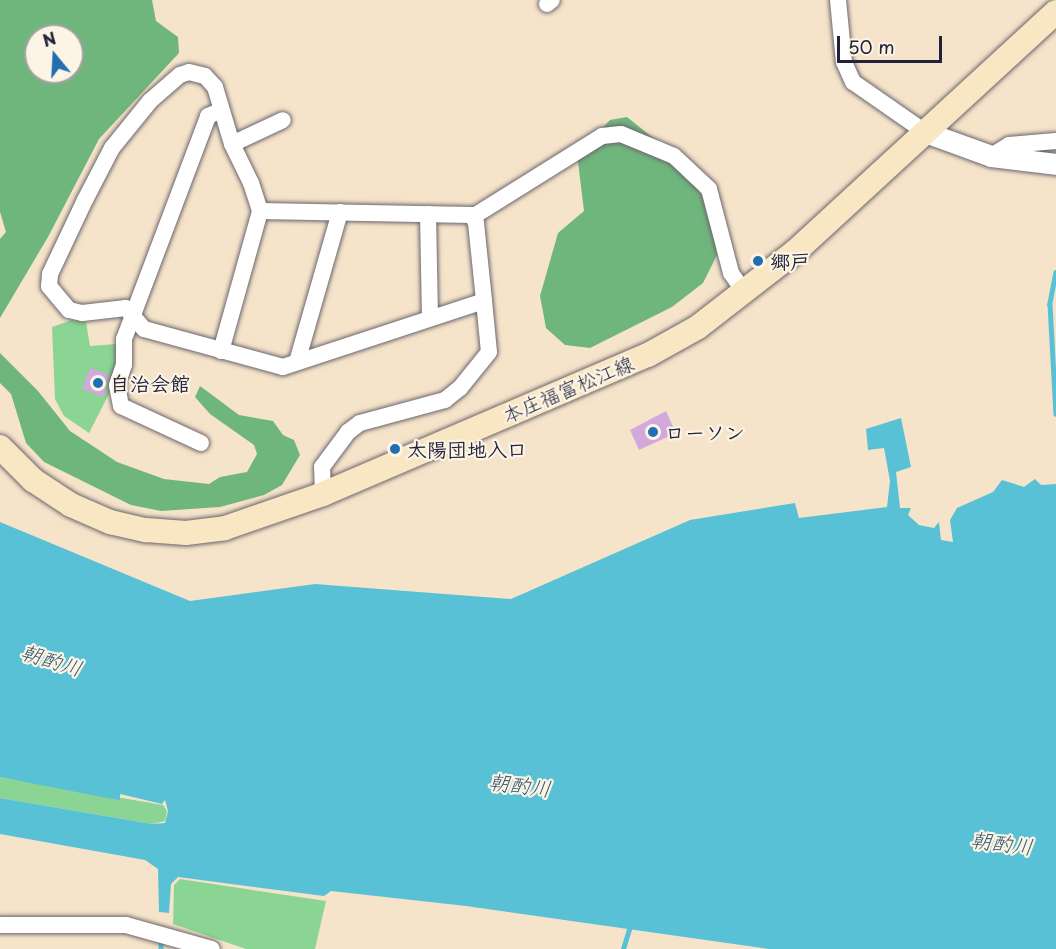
<!DOCTYPE html>
<meta charset="utf-8">
<style>
body{margin:0}
#map{position:relative;width:1056px;height:949px;overflow:hidden;background:#f6e4ca;font-family:"Playpen Sans","Klee One",sans-serif}
div>[style]{position:absolute}
.green>*{inset:0;background:#8ad593}
.forest>*{inset:0;background:#6fb67d}
.water>*{inset:0;background:#58c1d5}
.stream>*{height:4.5px;margin:-2.25px;padding:0 2.25px;transform-origin:2.25px;border-radius:2.25px;background:#58c1d5}
.building>*{inset:0;background:#d3a8dc}
.roads{filter:drop-shadow(0 0 2px #6c666d) drop-shadow(0 0 2px #6c666d)}
.minor>*{height:16px;margin:-8px;padding:0 8px;transform-origin:8px;border-radius:8px;background:#fff}
.tertiary>*{height:21px;margin:-10.5px;padding:0 10.5px;transform-origin:10.5px;border-radius:10.5px;background:#fff}
.secondary>*{height:24px;margin:-12px;padding:0 12px;transform-origin:12px;border-radius:12px;background:#f9e7c3}
.dots>*{width:16px;height:16px;translate:-50% -50%;box-sizing:border-box;border:3px solid #fcf5e5;border-radius:50%}
span{translate:-50% -50%;white-space:nowrap;text-align:center;line-height:1.15;-webkit-text-stroke:4.5px #fcf5e5;paint-order:stroke}
.poi-label{font-size:20px;color:#22223b;font-weight:700}
.left{translate:0 -50%;text-align:left}
.street-label{font-size:20px;color:#22223b}
.water-label{font-size:21px;color:#355a71;font-style:italic}
.north{position:absolute;left:24px;top:24px;width:60px;height:60px;box-sizing:border-box;background:#fcf5e5;border:2px solid #a5a1a1;border-radius:50%;rotate:342deg;font-size:16px;font-weight:700;line-height:24px;text-align:center;color:#22223b}
.north::after{content:'';display:block;margin:auto;width:21px;height:27px;background:#1f6fb2;clip-path:polygon(50% 0,100% 100%,50% 72%,0 100%)}
.scale{position:absolute;left:837px;top:36px;width:105px;height:27px;box-sizing:border-box;border:3px solid #22223b;border-top:0;padding-left:8px;font-size:18px;line-height:21px;white-space:nowrap;color:#22223b;-webkit-text-stroke:4px #fcf5e5;paint-order:stroke}
</style>
<div id="map">
<div class="green">
<i style="clip-path:polygon(72px 320px,86px 322px,90px 346px,117px 344px,114px 384px,89px 433px,64px 416px,55px 399px,52px 327px)"></i>
<i style="clip-path:polygon(0 777px,163px 805px,167px 811px,165px 821px,152px 824px,0 798px)"></i>
<i style="clip-path:polygon(180px 879px,326px 901px,315px 949px,246px 949px,173px 924px,174px 885px)"></i>
</div>
<div class="forest">
<i style="clip-path:polygon(evenodd,0 0,152px 0,156px 21px,178px 37px,179px 53px,99px 139px,48px 237px,0 318px,0 239px,6px 232px,0 212px,0 0,36px 36px,72px 36px,72px 72px,36px 72px,36px 36px)"></i>
<i style="clip-path:polygon(627px 117px,678px 158px,711px 210px,717px 255px,703px 283px,672px 307px,590px 348px,565px 345px,546px 328px,540px 296px,558px 233px,584px 211px,577px 154px,610px 120px)"></i>
<i style="clip-path:polygon(0 353px,38px 391px,70px 431px,117px 462px,164px 479px,209px 484px,220px 477px,247px 472px,257px 454px,254px 445px,210px 414px,195px 397px,200px 386px,239px 415px,273px 421px,283px 435px,294px 440px,300px 455px,282px 485px,264px 495px,220px 507px,161px 511px,131px 505px,44px 462px,26px 443px,11px 394px,0 383px)"></i>
</div>
<div class="water">
<i style="clip-path:polygon(901px 418px,911px 467px,896px 472px,900px 508px,911px 508px,908px 515px,919px 525px,934px 528px,939px 522px,941px 540px,953px 542px,950px 520px,957px 508px,993px 492px,1002px 480px,1024px 487px,1035px 479px,1041px 485px,1056px 484px,1056px 949px,769px 949px,466px 906px,331px 891px,324px 896px,178px 877px,171px 884px,169px 913px,159px 912px,158px 869px,145px 860px,0 834px,0 798px,152px 824px,165px 823px,168px 811px,165px 800px,162px 804px,120px 794px,120px 800px,107px 798px,0 777px,0 522px,190px 601px,315px 584px,511px 599px,690px 520px,795px 503px,799px 518px,887px 507px,890px 481px,884px 448px,868px 450px,866px 429px)"></i>
</div>
<div class="stream">
<i style="left:1056px;top:272px;width:33px;rotate:101deg"></i>
<i style="left:1050px;top:304px;width:110px;rotate:86.9deg"></i>
<i style="left:161px;top:943px;width:6px;rotate:90deg"></i>
<i style="left:623px;top:949px;width:27px;rotate:-73deg"></i>
</div>
<div class="building">
<i style="clip-path:polygon(90px 368px,109px 375px,104px 397px,82px 389px)"></i>
<i style="clip-path:polygon(666px 411px,676px 433px,639px 450px,630px 430px)"></i>
</div>
<div class="roads">
<div class="minor">
<i style="left:838px;top:0;width:62px;rotate:84.5deg"></i>
<i style="left:844px;top:62px;width:22px;rotate:66deg"></i>
<i style="left:853px;top:82px;width:88px;rotate:34.8deg"></i>
<i style="left:547px;top:4px;width:6px;rotate:-39deg"></i>
<i style="left:189px;top:72px;width:16px;rotate:14deg"></i>
<i style="left:205px;top:76px;width:15px;rotate:48deg"></i>
<i style="left:215px;top:87px;width:59px;rotate:73.4deg"></i>
<i style="left:232px;top:144px;width:43px;rotate:64deg"></i>
<i style="left:251px;top:183px;width:29px;rotate:72deg"></i>
<i style="left:260px;top:211px;width:212px;rotate:1.1deg"></i>
<i style="left:472px;top:215px;width:9px;rotate:63deg"></i>
<i style="left:476px;top:223px;width:78px;rotate:84.1deg"></i>
<i style="left:484px;top:301px;width:212px;rotate:161.8deg"></i>
<i style="left:283px;top:367px;width:144px;rotate:-164.7deg"></i>
<i style="left:144px;top:329px;width:28px;rotate:-131deg"></i>
<i style="left:126px;top:308px;width:44px;rotate:173.5deg"></i>
<i style="left:82px;top:313px;width:13px;rotate:-167deg"></i>
<i style="left:69px;top:310px;width:31px;rotate:-130deg"></i>
<i style="left:49px;top:286px;width:12px;rotate:-85deg"></i>
<i style="left:50px;top:274px;width:82px;rotate:-64.7deg"></i>
<i style="left:85px;top:200px;width:59px;rotate:-62.6deg"></i>
<i style="left:112px;top:148px;width:60px;rotate:-51deg"></i>
<i style="left:150px;top:101px;width:40px;rotate:-41deg"></i>
<i style="left:180px;top:75px;width:9px;rotate:-18deg"></i>
<i style="left:232px;top:144px;width:56px;rotate:-25.2deg"></i>
<i style="left:991px;top:156px;width:21px;rotate:-31deg"></i>
<i style="left:1009px;top:145px;width:47px;rotate:-4.9deg"></i>
<i style="left:428px;top:214px;width:104px;rotate:88.9deg"></i>
<i style="left:474px;top:216px;width:151px;rotate:-32deg"></i>
<i style="left:602px;top:136px;width:19px;rotate:-6deg"></i>
<i style="left:621px;top:134px;width:57px;rotate:22.5deg"></i>
<i style="left:674px;top:156px;width:48px;rotate:43.3deg"></i>
<i style="left:709px;top:189px;width:87px;rotate:75.3deg"></i>
<i style="left:731px;top:273px;width:24px;rotate:55deg"></i>
<i style="left:221px;top:351px;width:145px;rotate:-74.4deg"></i>
<i style="left:297px;top:362px;width:156px;rotate:-74deg"></i>
<i style="left:201px;top:443px;width:88px;rotate:-155.2deg"></i>
<i style="left:121px;top:406px;width:21px;rotate:-101deg"></i>
<i style="left:117px;top:385px;width:21px;rotate:-71deg"></i>
<i style="left:124px;top:365px;width:26px;rotate:-90deg"></i>
<i style="left:124px;top:339px;width:26px;rotate:-69deg"></i>
<i style="left:133px;top:315px;width:213px;rotate:-69.3deg"></i>
<i style="left:208px;top:116px;width:13px;rotate:-23deg"></i>
<i style="left:323px;top:494px;width:27px;rotate:-92deg"></i>
<i style="left:322px;top:467px;width:44px;rotate:-53.4deg"></i>
<i style="left:348px;top:432px;width:15px;rotate:-37deg"></i>
<i style="left:360px;top:423px;width:88px;rotate:-15.1deg"></i>
<i style="left:445px;top:400px;width:19px;rotate:-39deg"></i>
<i style="left:460px;top:388px;width:46px;rotate:-51.1deg"></i>
<i style="left:489px;top:352px;width:51px;rotate:-95.6deg"></i>
<i style="left:0;top:925px;width:126px"></i>
<i style="left:126px;top:925px;width:89px;rotate:15.6deg"></i>
</div>
<div class="tertiary">
<i style="left:925px;top:132px;width:70px;rotate:20deg"></i>
<i style="left:991px;top:156px;width:65px;rotate:7deg"></i>
</div>
<div class="secondary">
<i style="left:0;top:447px;width:47px;rotate:45deg"></i>
<i style="left:33px;top:480px;width:45px;rotate:33.3deg"></i>
<i style="left:71px;top:505px;width:43px;rotate:23.6deg"></i>
<i style="left:110px;top:522px;width:37px;rotate:13deg"></i>
<i style="left:146px;top:530px;width:40px;rotate:4.3deg"></i>
<i style="left:186px;top:533px;width:39px;rotate:-7deg"></i>
<i style="left:225px;top:528px;width:104px;rotate:-19.1deg"></i>
<i style="left:323px;top:494px;width:353px;rotate:-23.2deg"></i>
<i style="left:648px;top:355px;width:57px;rotate:-29.2deg"></i>
<i style="left:698px;top:327px;width:124px;rotate:-37.8deg"></i>
<i style="left:796px;top:251px;width:353px;rotate:-42.6deg"></i>
</div>
</div>
<div class="dots">
<i style="left:758px;top:261px;background:#1f6fb2"></i>
<i style="left:98px;top:383px;background:#1f6fb2"></i>
<i style="left:653px;top:432px;background:#1f6fb2"></i>
<i style="left:395px;top:449px;background:#1f6fb2"></i>
</div>
<div class="poi-label">
<span class="left" style="left:770px;top:261px">郷戸</span>
<span class="left" style="left:110px;top:383px">自治会館</span>
<span class="left" style="left:665px;top:432px">ローソン</span>
<span class="left" style="left:407px;top:449px">太陽団地入口</span>
</div>
<div class="street-label">
<span style="left:568px;top:389px;rotate:-23deg">本庄福富松江線</span>
</div>
<div class="water-label">
<span style="left:52px;top:659px;rotate:17deg">朝酌川</span>
<span style="left:520px;top:784px;rotate:7deg">朝酌川</span>
<span style="left:1002px;top:842px;rotate:7deg">朝酌川</span>
</div>
<div class="north">N</div>
<div class="scale">50 m</div>
</div>
